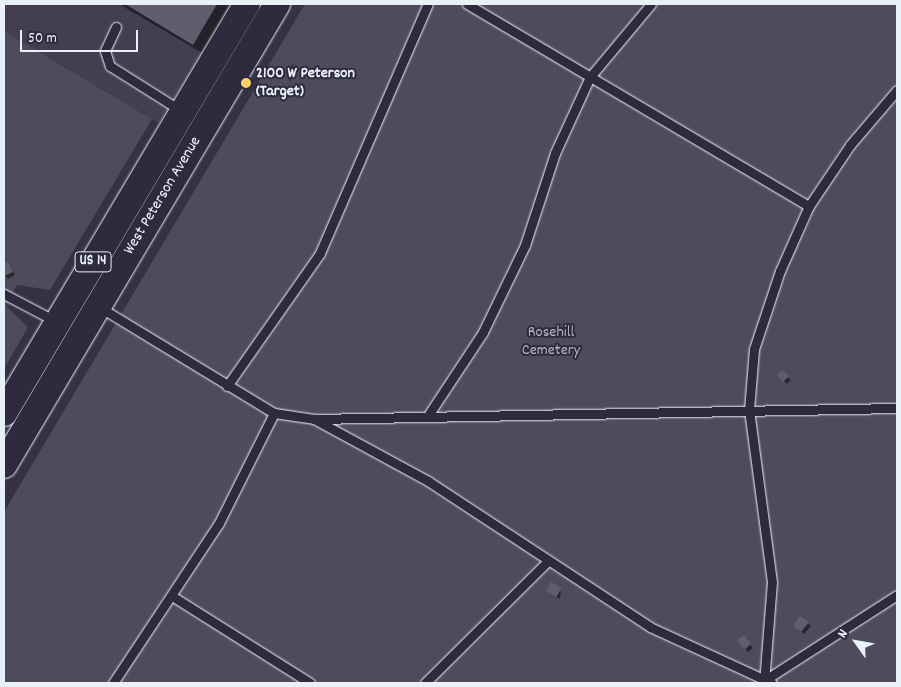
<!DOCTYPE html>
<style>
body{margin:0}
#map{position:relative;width:901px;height:687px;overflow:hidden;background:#363244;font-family:Dekko,sans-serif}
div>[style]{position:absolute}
.built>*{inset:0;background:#433f51}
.green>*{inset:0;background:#4d4b5c}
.shadow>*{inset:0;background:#0007}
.building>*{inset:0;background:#605e6e}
.roads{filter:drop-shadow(0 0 1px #e8f1f8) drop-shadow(0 0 1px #e8f1f8)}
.service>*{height:9px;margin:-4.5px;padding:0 4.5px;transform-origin:4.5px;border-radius:4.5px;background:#2f2a3d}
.primary>*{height:26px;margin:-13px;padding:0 13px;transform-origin:13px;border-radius:13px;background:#2f2a3d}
.dots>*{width:14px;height:14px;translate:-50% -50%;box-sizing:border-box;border:2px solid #2f2a3d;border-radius:50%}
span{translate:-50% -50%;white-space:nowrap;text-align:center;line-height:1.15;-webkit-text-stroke:4px #2f2a3d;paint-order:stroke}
.shield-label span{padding:1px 4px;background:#2f2a3d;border:1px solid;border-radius:4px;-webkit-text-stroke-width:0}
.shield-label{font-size:15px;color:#e8f1f8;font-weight:700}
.poi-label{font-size:16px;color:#e8f1f8;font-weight:700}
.left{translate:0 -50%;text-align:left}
.street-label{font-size:16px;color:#e8f1f8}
.park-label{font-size:16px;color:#b2b7c1}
.frame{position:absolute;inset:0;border:5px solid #e8f1f8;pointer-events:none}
.north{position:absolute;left:831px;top:617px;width:50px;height:50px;-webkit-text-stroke:4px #2f2a3d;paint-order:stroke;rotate:302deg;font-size:14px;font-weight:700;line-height:20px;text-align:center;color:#e8f1f8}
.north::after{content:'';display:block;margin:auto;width:18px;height:22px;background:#e8f1f8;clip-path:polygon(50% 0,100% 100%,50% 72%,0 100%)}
.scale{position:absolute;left:20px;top:30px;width:118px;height:22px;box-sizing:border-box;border:2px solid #e8f1f8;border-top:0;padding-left:6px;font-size:15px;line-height:18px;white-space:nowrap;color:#e8f1f8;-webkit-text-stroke:4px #2f2a3d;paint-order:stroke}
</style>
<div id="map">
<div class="built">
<i style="clip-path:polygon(4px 4px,230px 4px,159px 123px,4px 31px)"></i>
</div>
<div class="green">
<i style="clip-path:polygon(305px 4px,897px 4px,897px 683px,4px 683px,4px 512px)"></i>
<i style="clip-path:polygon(4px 31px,152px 119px,50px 290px,17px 285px,6px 306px,28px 327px,4px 369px)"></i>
</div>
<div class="shadow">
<i style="clip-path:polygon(119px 4px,234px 4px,204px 54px)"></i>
<i style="clip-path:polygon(8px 263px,15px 275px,8px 279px,4px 274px)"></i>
<i style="clip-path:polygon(782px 372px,791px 380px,787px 384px,778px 375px)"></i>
<i style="clip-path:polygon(561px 589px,560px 599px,551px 594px)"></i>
<i style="clip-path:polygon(808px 623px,811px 626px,804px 634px,797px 629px)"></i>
<i style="clip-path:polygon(747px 640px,753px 648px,748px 652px,745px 649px)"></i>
</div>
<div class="building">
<i style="clip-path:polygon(125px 4px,217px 4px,193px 45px)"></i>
<i style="clip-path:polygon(8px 262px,13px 272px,4px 276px,4px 264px)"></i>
<i style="clip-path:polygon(782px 370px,789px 376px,783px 382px,777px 375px)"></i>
<i style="clip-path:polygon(551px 582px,562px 588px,556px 597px,546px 591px)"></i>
<i style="clip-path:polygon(800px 616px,809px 622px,801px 632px,793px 626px)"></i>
<i style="clip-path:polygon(744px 635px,751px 644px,744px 650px,737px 640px)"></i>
</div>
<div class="roads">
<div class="service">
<i style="left:467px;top:4px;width:397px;rotate:30.6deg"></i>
<i style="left:116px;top:27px;width:26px;rotate:115deg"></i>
<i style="left:105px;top:51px;width:16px;rotate:72deg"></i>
<i style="left:110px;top:66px;width:83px;rotate:32.2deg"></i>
<i style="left:4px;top:294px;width:60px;rotate:27.8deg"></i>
<i style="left:101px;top:308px;width:202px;rotate:31.3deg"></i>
<i style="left:274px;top:413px;width:40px;rotate:8.5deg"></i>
<i style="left:314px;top:419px;width:130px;rotate:28.5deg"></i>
<i style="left:428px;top:481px;width:266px;rotate:33.3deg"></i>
<i style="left:650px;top:627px;width:134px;rotate:24.7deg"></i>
<i style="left:227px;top:386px;width:162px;rotate:-55deg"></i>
<i style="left:320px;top:253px;width:271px;rotate:-66.6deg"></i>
<i style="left:429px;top:414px;width:98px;rotate:-56.6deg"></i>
<i style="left:483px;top:332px;width:97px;rotate:-64.2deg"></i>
<i style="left:525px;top:245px;width:97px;rotate:-71.9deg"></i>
<i style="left:555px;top:153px;width:84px;rotate:-65.3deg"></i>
<i style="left:590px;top:77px;width:95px;rotate:-50.1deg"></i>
<i style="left:314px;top:419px;width:583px;rotate:-1.08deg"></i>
<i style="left:172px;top:596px;width:163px;rotate:32.2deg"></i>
<i style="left:765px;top:680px;width:157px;rotate:-32.8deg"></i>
<i style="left:113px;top:683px;width:192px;rotate:-56.5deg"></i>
<i style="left:219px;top:523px;width:123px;rotate:-63.4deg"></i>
<i style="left:425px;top:683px;width:173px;rotate:-44.8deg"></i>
<i style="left:764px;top:683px;width:101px;rotate:-85.5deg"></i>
<i style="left:772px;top:582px;width:174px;rotate:-97.6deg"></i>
<i style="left:749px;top:410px;width:61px;rotate:-85.3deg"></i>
<i style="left:754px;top:349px;width:82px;rotate:-71.6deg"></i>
<i style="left:780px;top:271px;width:71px;rotate:-66deg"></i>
<i style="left:809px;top:206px;width:73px;rotate:-56.1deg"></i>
<i style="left:850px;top:145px;width:72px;rotate:-49.5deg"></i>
</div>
<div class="primary">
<i style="left:4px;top:413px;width:476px;rotate:-59.3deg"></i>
<i style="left:4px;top:465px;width:536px;rotate:-59.37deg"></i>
</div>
</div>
<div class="dots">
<i style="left:246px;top:83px;background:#ffd166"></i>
</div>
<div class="shield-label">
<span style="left:93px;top:262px">US 14</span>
</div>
<div class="poi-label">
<span class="left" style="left:256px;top:83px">2100 W Peterson<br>(Target)</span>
</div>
<div class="street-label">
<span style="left:163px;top:196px;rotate:-59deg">West Peterson Avenue</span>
</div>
<div class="park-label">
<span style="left:551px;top:342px">Rosehill<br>Cemetery</span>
</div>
<div class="frame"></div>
<div class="north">N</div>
<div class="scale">50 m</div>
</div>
